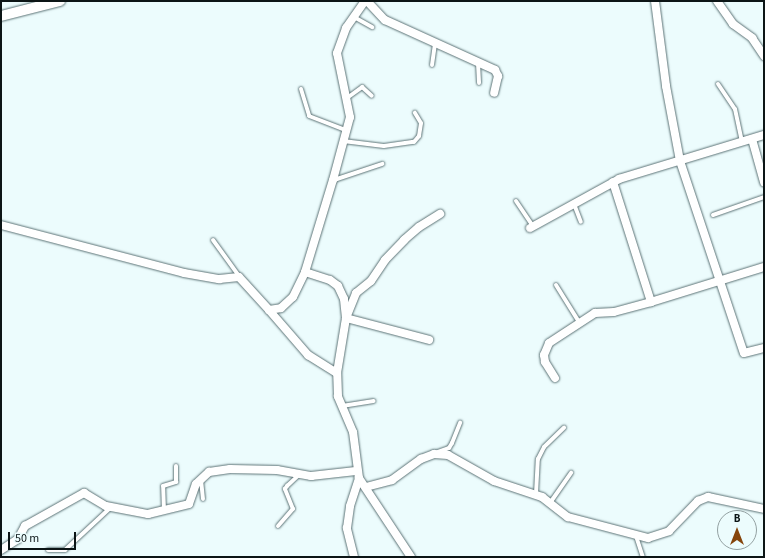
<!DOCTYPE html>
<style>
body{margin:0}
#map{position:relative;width:765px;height:558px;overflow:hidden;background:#ecfcfd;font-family:"Source Sans 3",sans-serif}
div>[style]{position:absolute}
.roads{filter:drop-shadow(0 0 1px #5c7376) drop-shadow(0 0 1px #5c7376)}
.service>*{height:4px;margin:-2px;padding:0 2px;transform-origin:2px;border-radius:2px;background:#fff}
.minor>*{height:8px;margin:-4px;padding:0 4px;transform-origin:4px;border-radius:4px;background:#fff}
.tertiary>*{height:10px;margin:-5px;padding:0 5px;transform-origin:5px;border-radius:5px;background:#fff}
span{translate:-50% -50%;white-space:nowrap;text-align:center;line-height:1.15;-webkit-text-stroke:3px #ecfcfd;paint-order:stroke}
.frame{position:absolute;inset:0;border:2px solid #0c1516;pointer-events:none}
.north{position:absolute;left:717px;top:510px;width:40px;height:40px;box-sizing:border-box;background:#ecfcfd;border:1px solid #92a0a1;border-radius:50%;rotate:0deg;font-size:11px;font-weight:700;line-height:16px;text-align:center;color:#0c1516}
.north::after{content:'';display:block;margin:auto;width:14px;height:18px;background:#85450c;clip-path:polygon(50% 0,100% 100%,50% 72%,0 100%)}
.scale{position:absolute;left:8px;top:532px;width:68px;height:18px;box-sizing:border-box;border:2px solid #0c1516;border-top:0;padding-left:5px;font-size:12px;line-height:14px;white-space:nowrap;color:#0c1516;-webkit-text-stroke:3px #ecfcfd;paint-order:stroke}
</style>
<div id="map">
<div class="roads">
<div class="service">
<i style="left:354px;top:17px;width:21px;rotate:29deg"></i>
<i style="left:478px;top:63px;width:20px;rotate:87deg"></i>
<i style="left:432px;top:65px;width:22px;rotate:-82deg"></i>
<i style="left:718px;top:84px;width:30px;rotate:56deg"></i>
<i style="left:735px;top:109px;width:34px;rotate:78deg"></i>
<i style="left:301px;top:89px;width:28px;rotate:73deg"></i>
<i style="left:309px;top:116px;width:40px;rotate:21deg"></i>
<i style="left:347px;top:98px;width:19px;rotate:-36deg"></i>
<i style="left:362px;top:87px;width:13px;rotate:42deg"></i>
<i style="left:343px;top:141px;width:41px;rotate:7deg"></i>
<i style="left:384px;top:146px;width:30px;rotate:-8deg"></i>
<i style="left:414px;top:142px;width:8px;rotate:-50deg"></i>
<i style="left:419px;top:136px;width:13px;rotate:-81deg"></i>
<i style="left:421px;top:123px;width:12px;rotate:-121deg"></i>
<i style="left:334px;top:180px;width:51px;rotate:-18.4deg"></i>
<i style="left:516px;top:201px;width:30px;rotate:56deg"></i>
<i style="left:574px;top:204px;width:19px;rotate:69deg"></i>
<i style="left:713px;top:215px;width:54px;rotate:-19.4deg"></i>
<i style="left:213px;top:240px;width:44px;rotate:54.2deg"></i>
<i style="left:556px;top:285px;width:44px;rotate:58.1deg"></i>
<i style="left:342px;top:406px;width:32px;rotate:-9deg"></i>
<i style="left:438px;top:452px;width:12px;rotate:-20deg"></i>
<i style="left:449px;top:448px;width:6px;rotate:-59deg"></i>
<i style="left:452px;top:443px;width:22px;rotate:-68deg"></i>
<i style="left:201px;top:480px;width:19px;rotate:84deg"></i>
<i style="left:536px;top:494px;width:35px;rotate:-87deg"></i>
<i style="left:538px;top:459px;width:13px;rotate:-63deg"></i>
<i style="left:544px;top:447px;width:28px;rotate:-44deg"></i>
<i style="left:550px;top:503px;width:37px;rotate:-55deg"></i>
<i style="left:164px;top:511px;width:25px;rotate:-92deg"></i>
<i style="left:163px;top:486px;width:14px;rotate:-17deg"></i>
<i style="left:176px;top:482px;width:16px;rotate:-90deg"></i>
<i style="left:278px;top:526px;width:23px;rotate:-49deg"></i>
<i style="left:293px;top:509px;width:22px;rotate:-112deg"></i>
<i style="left:285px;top:489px;width:4px;rotate:-56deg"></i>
<i style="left:287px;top:486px;width:16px;rotate:-43deg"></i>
<i style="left:636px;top:536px;width:22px;rotate:72deg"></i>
<i style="left:48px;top:550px;width:17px"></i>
<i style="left:65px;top:550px;width:62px;rotate:-43deg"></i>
</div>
<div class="minor">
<i style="left:367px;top:1px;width:26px;rotate:47deg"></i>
<i style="left:385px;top:20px;width:121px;rotate:24.4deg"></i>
<i style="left:495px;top:70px;width:7px;rotate:63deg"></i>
<i style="left:498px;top:76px;width:17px;rotate:103deg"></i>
<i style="left:655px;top:1px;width:86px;rotate:82.6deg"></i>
<i style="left:666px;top:86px;width:76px;rotate:79.4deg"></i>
<i style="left:680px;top:161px;width:202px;rotate:71.6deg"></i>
<i style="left:744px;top:353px;width:21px;rotate:-14deg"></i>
<i style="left:717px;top:1px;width:28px;rotate:55deg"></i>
<i style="left:733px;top:24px;width:24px;rotate:36deg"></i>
<i style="left:752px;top:38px;width:22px;rotate:56deg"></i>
<i style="left:752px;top:139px;width:45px;rotate:74.4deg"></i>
<i style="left:613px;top:182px;width:126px;rotate:72.4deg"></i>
<i style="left:1px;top:225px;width:189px;rotate:14.7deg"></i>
<i style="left:184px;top:273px;width:36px;rotate:10deg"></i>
<i style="left:219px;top:279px;width:20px;rotate:-6deg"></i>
<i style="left:239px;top:277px;width:45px;rotate:47.7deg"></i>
<i style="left:269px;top:310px;width:12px;rotate:-9deg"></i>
<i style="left:281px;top:308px;width:16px;rotate:-43deg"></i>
<i style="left:293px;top:297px;width:28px;rotate:-64deg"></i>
<i style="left:305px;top:272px;width:96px;rotate:-73.1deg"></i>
<i style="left:333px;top:180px;width:65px;rotate:-74.9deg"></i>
<i style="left:350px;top:117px;width:65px;rotate:-101.5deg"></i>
<i style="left:337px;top:53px;width:27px;rotate:-70deg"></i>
<i style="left:346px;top:28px;width:33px;rotate:-55deg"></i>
<i style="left:530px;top:228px;width:102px;rotate:-28.8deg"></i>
<i style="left:619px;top:179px;width:152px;rotate:-16.9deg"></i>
<i style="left:305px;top:272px;width:26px;rotate:18deg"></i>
<i style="left:330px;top:280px;width:10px;rotate:37deg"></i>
<i style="left:338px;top:286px;width:14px;rotate:65deg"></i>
<i style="left:344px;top:299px;width:19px;rotate:84deg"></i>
<i style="left:346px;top:318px;width:86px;rotate:14.8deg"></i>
<i style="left:269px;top:310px;width:60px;rotate:49.1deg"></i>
<i style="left:308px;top:355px;width:34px;rotate:32deg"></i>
<i style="left:555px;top:378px;width:19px;rotate:-122deg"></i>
<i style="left:545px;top:362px;width:7px;rotate:-98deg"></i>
<i style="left:544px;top:355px;width:13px;rotate:-67deg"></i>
<i style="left:549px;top:343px;width:55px;rotate:-33.1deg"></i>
<i style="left:595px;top:313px;width:19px;rotate:-3deg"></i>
<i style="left:614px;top:312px;width:38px;rotate:-15deg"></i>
<i style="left:651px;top:302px;width:118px;rotate:-17.2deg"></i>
<i style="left:366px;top:487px;width:27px;rotate:-15deg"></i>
<i style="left:392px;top:480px;width:36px;rotate:-36deg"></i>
<i style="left:421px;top:459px;width:14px;rotate:-21deg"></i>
<i style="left:434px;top:454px;width:14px;rotate:4deg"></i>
<i style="left:448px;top:455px;width:53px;rotate:29.5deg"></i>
<i style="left:494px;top:481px;width:51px;rotate:18.4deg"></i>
<i style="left:542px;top:497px;width:33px;rotate:38deg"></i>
<i style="left:568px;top:517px;width:83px;rotate:14.7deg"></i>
<i style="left:648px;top:538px;width:22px;rotate:-18deg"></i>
<i style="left:669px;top:531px;width:42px;rotate:-46deg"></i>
<i style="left:698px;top:501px;width:11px;rotate:-22deg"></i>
<i style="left:708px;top:497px;width:57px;rotate:12.1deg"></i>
<i style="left:1px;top:550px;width:20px;rotate:-33deg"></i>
<i style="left:18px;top:539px;width:15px;rotate:-62deg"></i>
<i style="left:25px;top:526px;width:68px;rotate:-29.2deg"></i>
<i style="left:84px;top:493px;width:26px;rotate:31deg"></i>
<i style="left:106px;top:506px;width:43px;rotate:10.8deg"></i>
<i style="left:148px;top:514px;width:42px;rotate:-13.7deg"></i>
<i style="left:189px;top:504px;width:21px;rotate:-71deg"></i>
<i style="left:196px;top:484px;width:18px;rotate:-43deg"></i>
<i style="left:209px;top:472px;width:21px;rotate:-8deg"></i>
<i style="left:230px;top:469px;width:47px;rotate:1.2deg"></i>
<i style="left:277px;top:470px;width:35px;rotate:10deg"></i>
<i style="left:311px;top:476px;width:45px;rotate:-6.3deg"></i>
<i style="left:354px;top:557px;width:30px;rotate:-104deg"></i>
<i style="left:347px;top:528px;width:22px;rotate:-82deg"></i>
<i style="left:350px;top:506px;width:29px;rotate:-72deg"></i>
<i style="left:411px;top:557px;width:95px;rotate:-123.4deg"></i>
<i style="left:359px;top:478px;width:46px;rotate:-97.4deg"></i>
<i style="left:353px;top:432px;width:39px;rotate:-113deg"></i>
<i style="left:338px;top:396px;width:23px;rotate:-92deg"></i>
<i style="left:337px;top:373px;width:56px;rotate:-80.7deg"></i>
<i style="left:346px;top:318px;width:27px;rotate:-68deg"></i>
<i style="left:356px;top:293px;width:19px;rotate:-39deg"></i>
<i style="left:371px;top:281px;width:25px;rotate:-56deg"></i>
<i style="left:385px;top:260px;width:28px;rotate:-46deg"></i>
<i style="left:404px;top:240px;width:20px;rotate:-41deg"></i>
<i style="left:419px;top:227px;width:25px;rotate:-32deg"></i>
</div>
<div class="tertiary">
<i style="left:1px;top:16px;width:61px;rotate:-14.3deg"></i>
</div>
</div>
<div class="frame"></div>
<div class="north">B</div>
<div class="scale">50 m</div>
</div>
